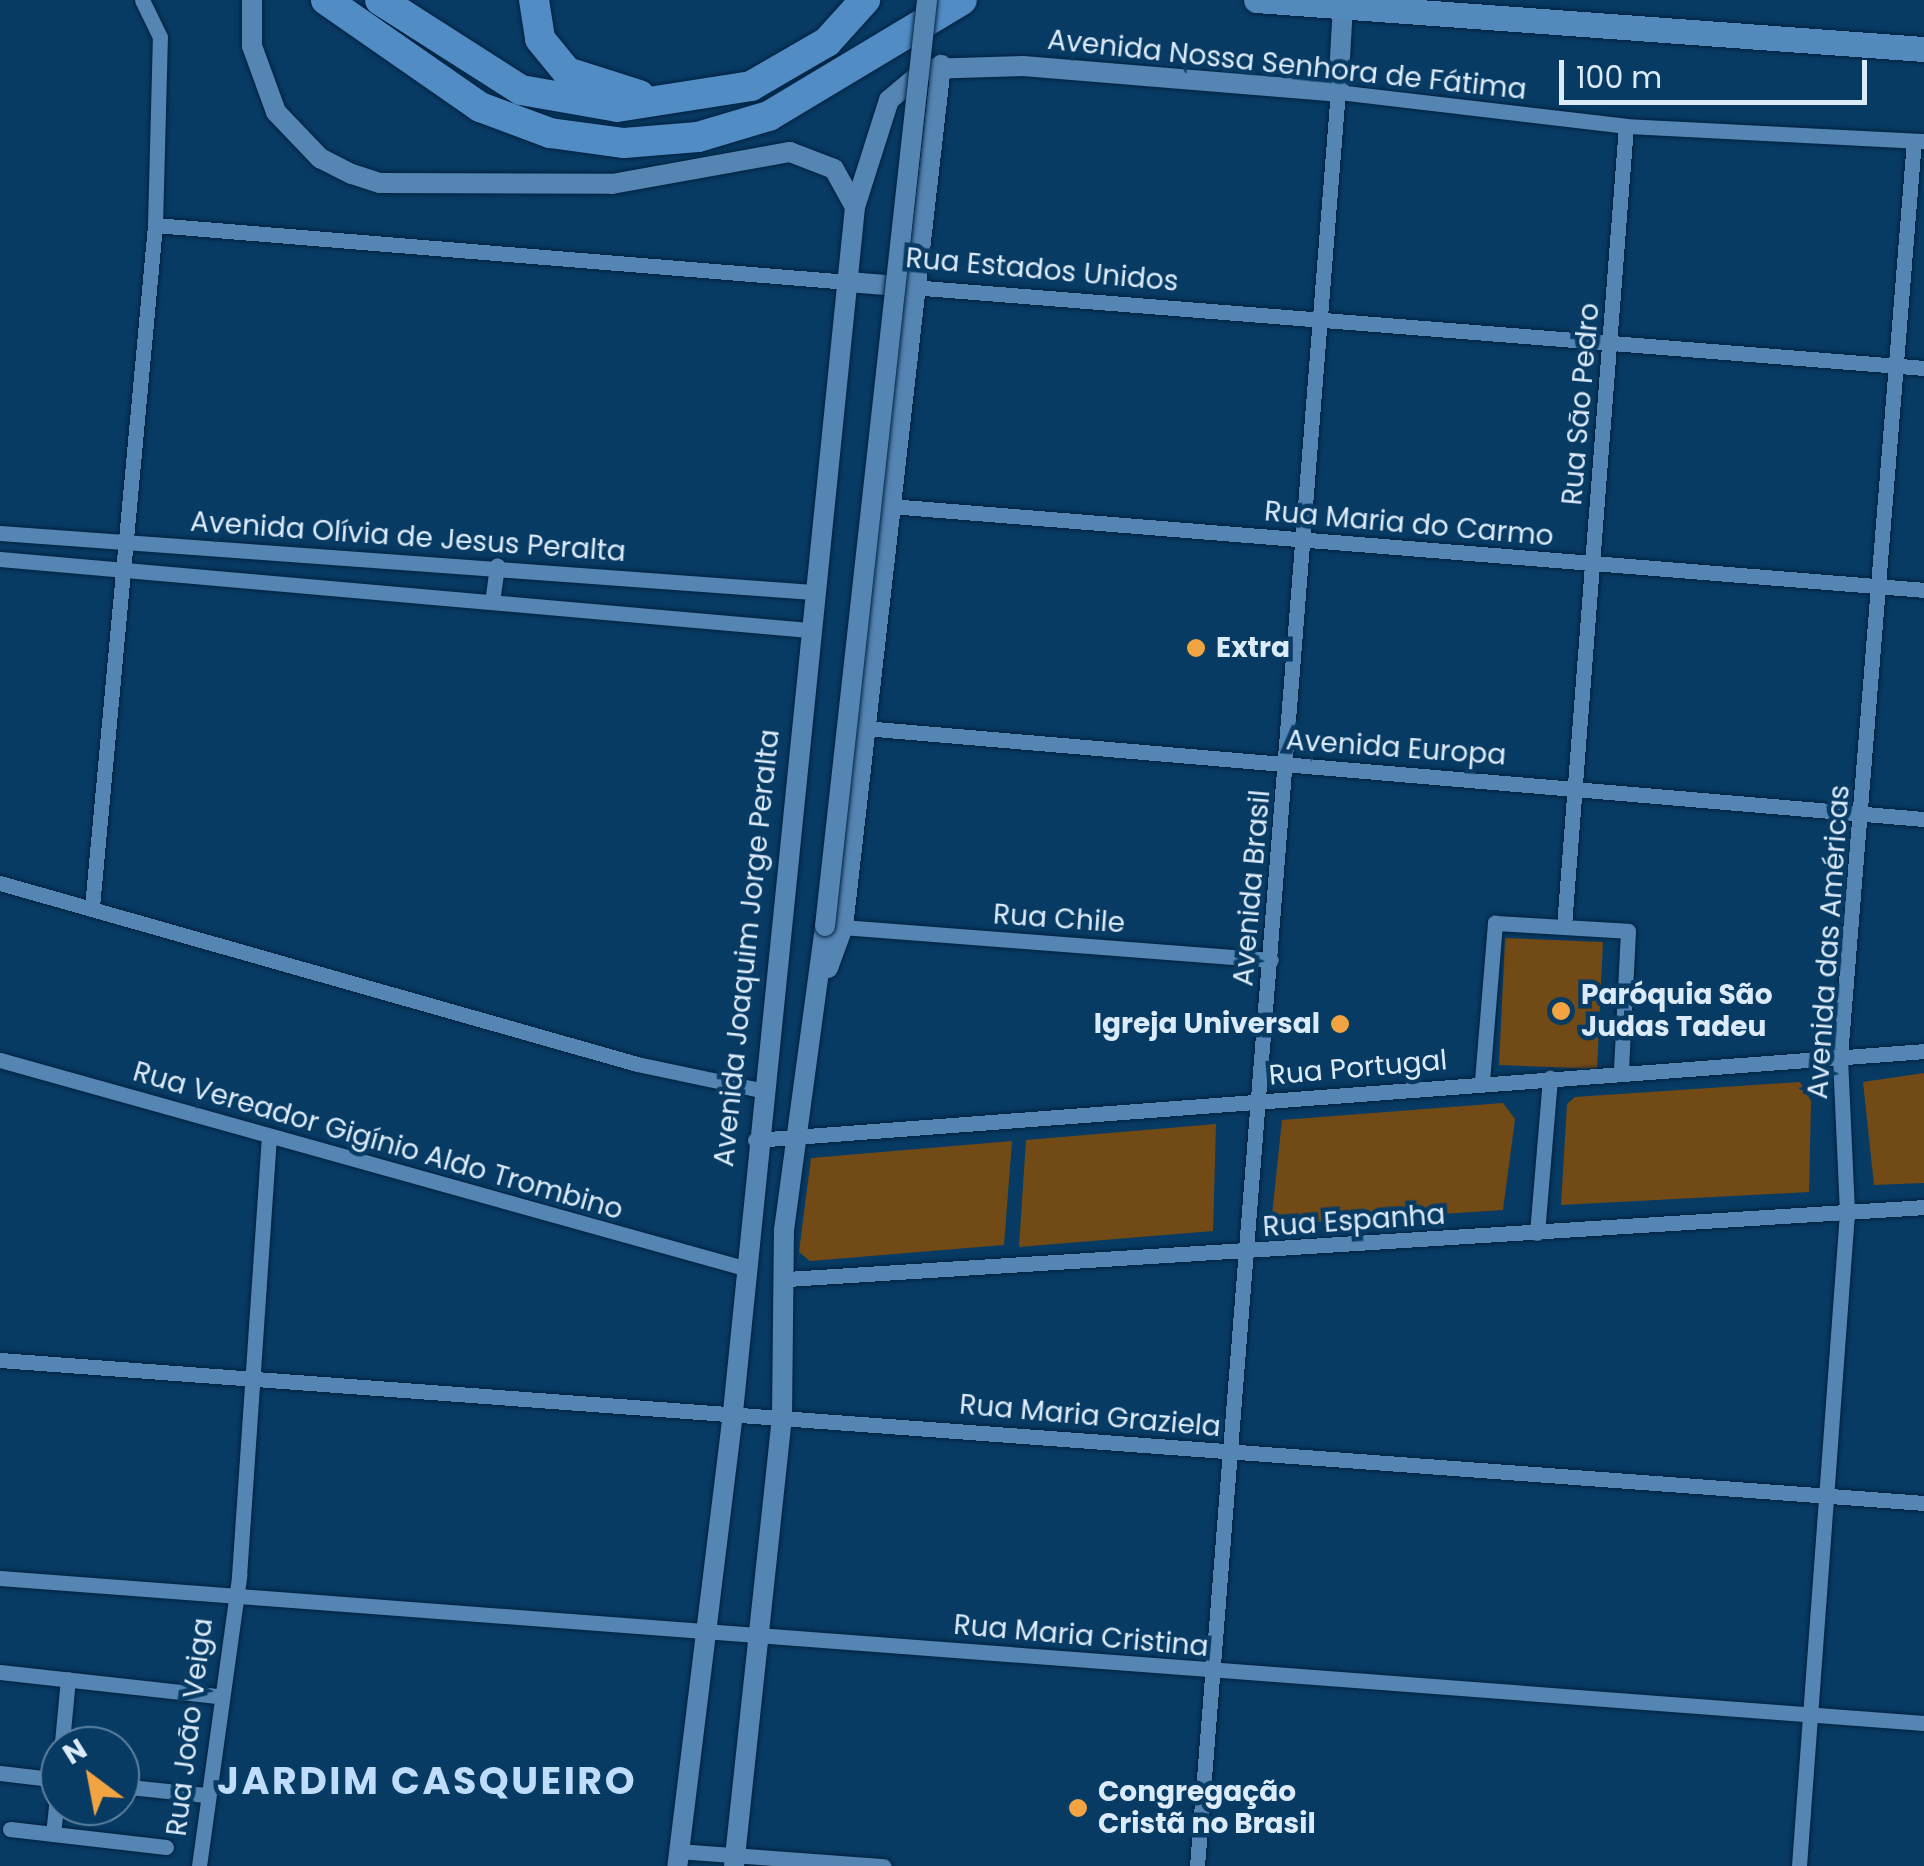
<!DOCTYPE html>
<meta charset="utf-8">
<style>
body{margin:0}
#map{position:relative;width:1924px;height:1866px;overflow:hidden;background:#083b64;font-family:Poppins,sans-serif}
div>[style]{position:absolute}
.green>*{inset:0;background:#724a16}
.roads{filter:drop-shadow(0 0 2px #002240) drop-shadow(0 0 2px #002240)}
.minor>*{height:15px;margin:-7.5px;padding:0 7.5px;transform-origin:7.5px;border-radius:7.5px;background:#5585b3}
.tertiary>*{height:20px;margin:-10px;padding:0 10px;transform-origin:10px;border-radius:10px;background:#5585b3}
.primary>*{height:25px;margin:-12.5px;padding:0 12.5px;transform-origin:12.5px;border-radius:12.5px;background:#5389bd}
.motorway>*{height:30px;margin:-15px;padding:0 15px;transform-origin:15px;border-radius:15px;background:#518cc4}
.bridges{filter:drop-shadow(0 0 2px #002240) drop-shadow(0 0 2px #002240)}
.tertiary-bridge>*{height:20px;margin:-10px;padding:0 10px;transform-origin:10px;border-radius:10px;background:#5585b3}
.dots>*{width:28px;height:28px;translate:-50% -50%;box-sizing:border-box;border:5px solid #083b64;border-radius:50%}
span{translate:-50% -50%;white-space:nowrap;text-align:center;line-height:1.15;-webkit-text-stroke:9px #083b64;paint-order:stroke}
.street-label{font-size:28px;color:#dcebfa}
.poi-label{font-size:28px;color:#dcebfa;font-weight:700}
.left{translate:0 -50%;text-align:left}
.right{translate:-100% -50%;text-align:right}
.district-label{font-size:38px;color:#bfddfb;font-weight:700;letter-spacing:2.5px}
.north{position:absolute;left:40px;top:1726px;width:100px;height:100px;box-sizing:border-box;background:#083b64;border:2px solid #5d81a0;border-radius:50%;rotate:328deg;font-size:28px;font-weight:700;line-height:40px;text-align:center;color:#dcebfa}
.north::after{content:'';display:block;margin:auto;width:35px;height:45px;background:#f3a442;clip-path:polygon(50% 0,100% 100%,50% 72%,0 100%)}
.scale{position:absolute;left:1559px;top:60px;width:308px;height:45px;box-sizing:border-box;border:5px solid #dcebfa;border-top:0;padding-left:12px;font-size:30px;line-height:35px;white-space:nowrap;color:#dcebfa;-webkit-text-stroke:8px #083b64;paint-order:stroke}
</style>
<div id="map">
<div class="green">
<i style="clip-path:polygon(1505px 938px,1603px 942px,1597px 1069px,1499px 1065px)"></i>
<i style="clip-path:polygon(1924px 1073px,1924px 1183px,1874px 1185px,1863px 1082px)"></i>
<i style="clip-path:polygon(1800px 1082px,1811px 1101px,1809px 1192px,1561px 1205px,1567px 1104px,1575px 1097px)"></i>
<i style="clip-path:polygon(1503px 1103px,1515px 1119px,1503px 1210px,1271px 1225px,1282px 1120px)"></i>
<i style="clip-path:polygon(1216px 1124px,1213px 1231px,1019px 1247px,1026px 1140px)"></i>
<i style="clip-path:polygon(1012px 1141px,1004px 1245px,810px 1261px,799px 1252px,811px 1158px)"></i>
</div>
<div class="roads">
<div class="minor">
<i style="left:155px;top:225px;width:695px;rotate:4.7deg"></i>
<i style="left:911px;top:287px;width:1016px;rotate:4.57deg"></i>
<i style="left:890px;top:506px;width:1037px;rotate:4.64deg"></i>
<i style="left:0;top:533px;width:815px;rotate:4.15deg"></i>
<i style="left:0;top:559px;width:812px;rotate:5.02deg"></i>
<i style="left:492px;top:602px;width:37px;rotate:-82deg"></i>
<i style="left:864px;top:728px;width:1064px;rotate:4.91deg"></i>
<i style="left:0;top:883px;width:662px;rotate:15.86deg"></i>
<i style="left:637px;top:1064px;width:126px;rotate:11.9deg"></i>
<i style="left:92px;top:907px;width:685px;rotate:-84.72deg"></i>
<i style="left:155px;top:225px;width:188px;rotate:-88.5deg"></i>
<i style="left:160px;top:37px;width:41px;rotate:-115.9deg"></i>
<i style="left:1564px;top:926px;width:802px;rotate:-85.57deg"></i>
<i style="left:843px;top:927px;width:429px;rotate:4.4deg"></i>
<i style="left:0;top:1060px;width:773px;rotate:15.62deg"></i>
<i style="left:1482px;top:1081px;width:159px;rotate:-85.3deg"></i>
<i style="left:1495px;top:923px;width:133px;rotate:3.4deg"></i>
<i style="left:1628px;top:931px;width:140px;rotate:92.9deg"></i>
<i style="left:755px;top:1140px;width:1172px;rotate:-4.35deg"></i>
<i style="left:1537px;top:1233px;width:156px;rotate:-85.2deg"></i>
<i style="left:787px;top:1279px;width:1139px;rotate:-3.62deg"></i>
<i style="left:0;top:1360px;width:1929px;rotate:4.25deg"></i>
<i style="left:0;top:1578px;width:1929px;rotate:4.31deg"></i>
<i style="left:0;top:1672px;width:218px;rotate:6.3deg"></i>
<i style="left:62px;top:1742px;width:63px;rotate:-84.6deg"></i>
<i style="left:0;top:1773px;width:60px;rotate:6.7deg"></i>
<i style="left:120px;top:1786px;width:86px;rotate:6deg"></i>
<i style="left:10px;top:1829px;width:157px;rotate:6.6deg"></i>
<i style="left:53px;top:1834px;width:55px;rotate:-83.8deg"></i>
<i style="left:678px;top:1851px;width:206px;rotate:4.2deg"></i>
<i style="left:199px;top:1866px;width:293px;rotate:-82.1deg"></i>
<i style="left:239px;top:1576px;width:438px;rotate:-86.1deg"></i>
<i style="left:1197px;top:1866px;width:1780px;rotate:-85.46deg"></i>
<i style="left:1338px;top:92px;width:290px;rotate:6.7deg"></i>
<i style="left:1626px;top:126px;width:298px;rotate:2.9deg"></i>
<i style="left:1799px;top:1866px;width:656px;rotate:-85.8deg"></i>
<i style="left:1847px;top:1212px;width:156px;rotate:-92.6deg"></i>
<i style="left:1840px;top:1056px;width:918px;rotate:-85.38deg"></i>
</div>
<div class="tertiary">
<i style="left:252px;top:0;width:46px;rotate:90deg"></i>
<i style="left:252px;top:46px;width:70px;rotate:70deg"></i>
<i style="left:276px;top:112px;width:64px;rotate:46.3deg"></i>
<i style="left:320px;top:158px;width:36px;rotate:27deg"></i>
<i style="left:352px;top:174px;width:29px;rotate:18deg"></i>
<i style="left:380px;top:183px;width:232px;rotate:0.2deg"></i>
<i style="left:612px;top:184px;width:181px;rotate:-10.2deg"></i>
<i style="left:790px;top:152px;width:47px;rotate:21.1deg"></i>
<i style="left:834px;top:169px;width:43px;rotate:61.1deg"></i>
<i style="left:855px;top:207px;width:1212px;rotate:95.78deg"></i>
<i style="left:733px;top:1413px;width:456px;rotate:97deg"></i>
<i style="left:855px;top:207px;width:112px;rotate:-72.4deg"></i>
<i style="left:889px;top:100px;width:48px;rotate:-40deg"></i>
<i style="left:926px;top:69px;width:97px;rotate:-1.8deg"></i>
<i style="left:1023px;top:66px;width:316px;rotate:4.7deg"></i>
<i style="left:1338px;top:92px;width:86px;rotate:-86.7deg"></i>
<i style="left:848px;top:282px;width:63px;rotate:4.5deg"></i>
<i style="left:828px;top:968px;width:44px;rotate:-69.9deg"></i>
<i style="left:843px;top:927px;width:868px;rotate:-83.51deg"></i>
<i style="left:734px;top:1866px;width:452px;rotate:-83.9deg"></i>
<i style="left:782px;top:1417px;width:187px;rotate:-89.4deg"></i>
<i style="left:784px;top:1230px;width:307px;rotate:-82.3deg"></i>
</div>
<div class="primary">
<i style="left:1256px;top:0;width:670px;rotate:4.2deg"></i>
</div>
<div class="motorway">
<i style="left:326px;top:0;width:188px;rotate:34.8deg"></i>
<i style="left:480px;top:107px;width:75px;rotate:20.4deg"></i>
<i style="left:550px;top:133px;width:75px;rotate:7.7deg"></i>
<i style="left:624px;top:143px;width:74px;rotate:-4.6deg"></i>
<i style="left:698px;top:137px;width:74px;rotate:-16.5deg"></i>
<i style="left:769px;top:116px;width:225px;rotate:-31deg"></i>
<i style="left:380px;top:0;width:167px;rotate:32.6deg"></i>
<i style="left:521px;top:90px;width:97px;rotate:10deg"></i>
<i style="left:617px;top:107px;width:136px;rotate:-8.9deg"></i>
<i style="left:751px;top:86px;width:88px;rotate:-30.1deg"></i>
<i style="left:827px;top:42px;width:57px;rotate:-47.9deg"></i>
<i style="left:534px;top:0;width:39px;rotate:81deg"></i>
<i style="left:540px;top:39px;width:43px;rotate:50.7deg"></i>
<i style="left:567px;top:72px;width:76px;rotate:17.7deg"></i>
</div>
</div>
<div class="bridges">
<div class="tertiary-bridge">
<i style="left:825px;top:926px;width:932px;rotate:-83.71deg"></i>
</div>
</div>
<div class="dots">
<i style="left:1196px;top:648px;background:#f3a442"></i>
<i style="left:1561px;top:1011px;background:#f3a442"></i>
<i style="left:1340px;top:1024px;background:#f3a442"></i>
<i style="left:1078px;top:1808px;background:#f3a442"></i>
</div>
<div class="street-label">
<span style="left:1287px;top:65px;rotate:6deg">Avenida Nossa Senhora de Fátima</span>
<span style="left:1042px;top:270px;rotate:5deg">Rua Estados Unidos</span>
<span style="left:1581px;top:404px;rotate:-85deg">Rua São Pedro</span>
<span style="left:1409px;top:524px;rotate:5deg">Rua Maria do Carmo</span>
<span style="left:408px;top:537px;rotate:4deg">Avenida Olívia de Jesus Peralta</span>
<span style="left:1396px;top:748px;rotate:4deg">Avenida Europa</span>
<span style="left:1252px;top:888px;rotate:-85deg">Avenida Brasil</span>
<span style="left:1059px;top:919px;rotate:4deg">Rua Chile</span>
<span style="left:1829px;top:942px;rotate:-86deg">Avenida das Américas</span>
<span style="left:747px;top:948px;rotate:-84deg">Avenida Joaquim Jorge Peralta</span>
<span style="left:1358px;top:1068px;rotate:-5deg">Rua Portugal</span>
<span style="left:378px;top:1141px;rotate:16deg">Rua Vereador Gigínio Aldo Trombino</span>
<span style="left:1354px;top:1221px;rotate:-4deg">Rua Espanha</span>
<span style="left:1090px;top:1416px;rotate:5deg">Rua Maria Graziela</span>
<span style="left:1081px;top:1636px;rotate:5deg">Rua Maria Cristina</span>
<span style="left:190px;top:1727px;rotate:-83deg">Rua João Veiga</span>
</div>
<div class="poi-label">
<span class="left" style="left:1216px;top:648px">Extra</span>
<span class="left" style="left:1581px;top:1011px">Paróquia São<br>Judas Tadeu</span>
<span class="right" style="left:1320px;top:1024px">Igreja Universal</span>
<span class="left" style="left:1098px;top:1808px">Congregação<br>Cristã no Brasil</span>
</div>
<div class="district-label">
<span style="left:427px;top:1781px">JARDIM CASQUEIRO</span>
</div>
<div class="north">N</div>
<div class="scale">100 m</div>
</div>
